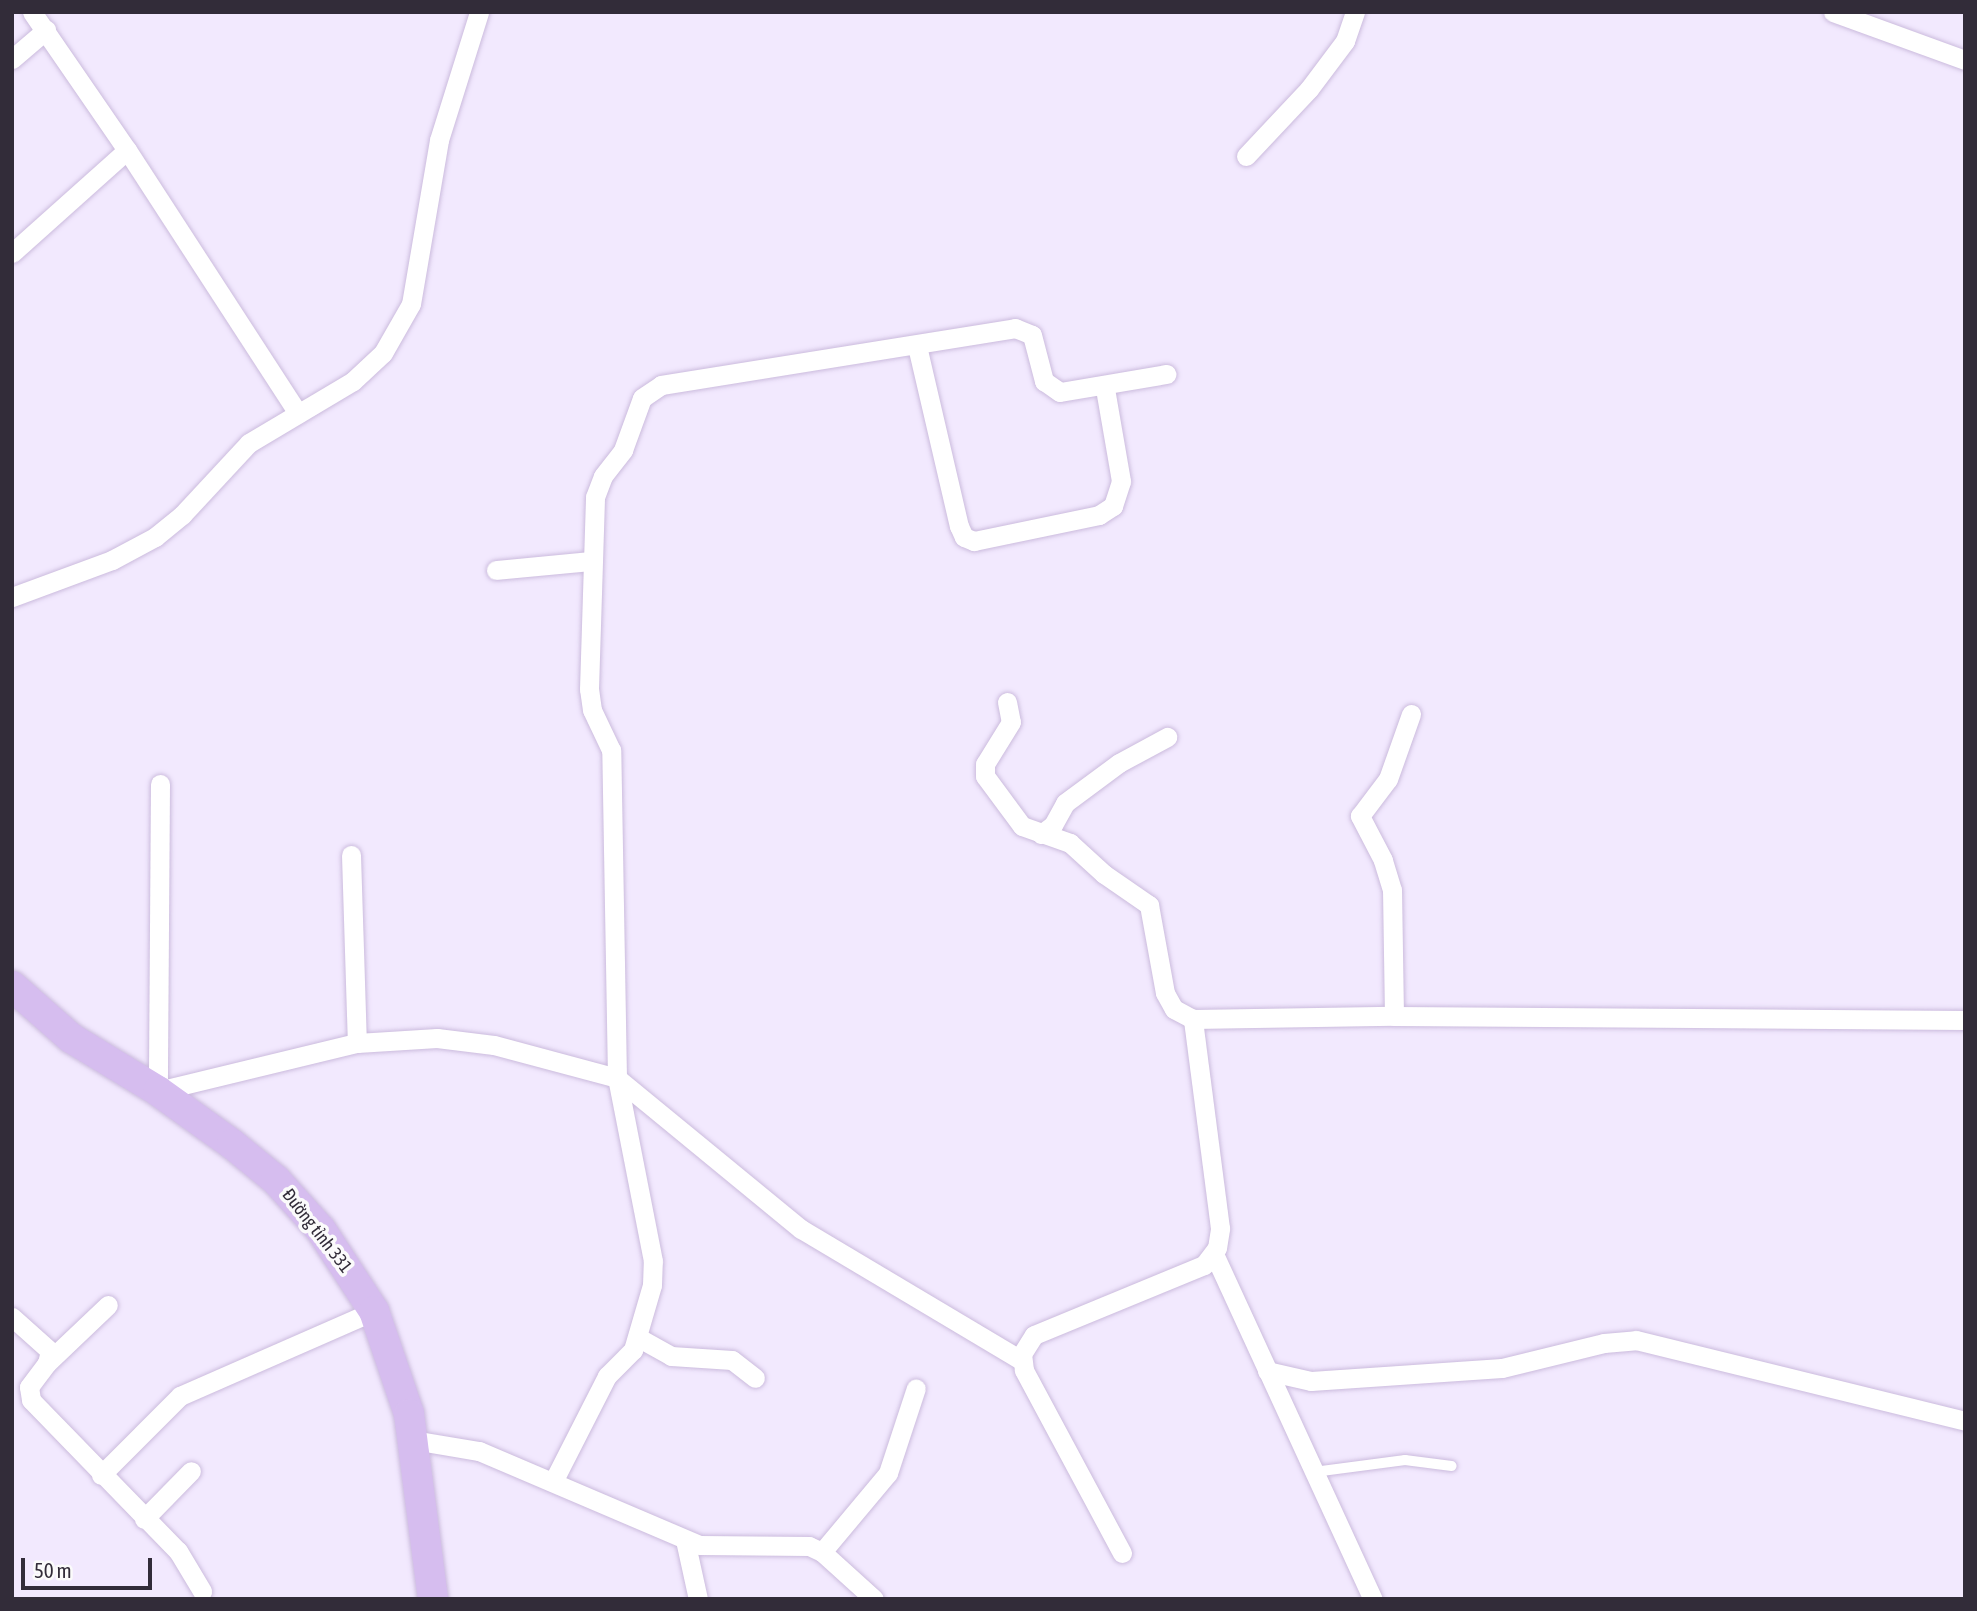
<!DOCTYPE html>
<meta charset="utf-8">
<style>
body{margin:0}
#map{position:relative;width:1977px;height:1611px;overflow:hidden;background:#f2e9fe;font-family:"Asap Condensed",sans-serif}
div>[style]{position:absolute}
.roads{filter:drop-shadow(0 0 2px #cbbbdd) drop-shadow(0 0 2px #cbbbdd)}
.lane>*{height:10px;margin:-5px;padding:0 5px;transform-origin:5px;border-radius:5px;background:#fff}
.street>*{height:19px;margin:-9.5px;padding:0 9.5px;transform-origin:9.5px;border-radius:9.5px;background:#fff}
.primary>*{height:30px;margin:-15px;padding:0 15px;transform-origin:15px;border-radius:15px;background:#d6bdef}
span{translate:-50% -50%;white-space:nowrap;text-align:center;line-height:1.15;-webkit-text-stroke:7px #fbfbfb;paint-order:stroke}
.street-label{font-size:18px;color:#322c39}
.frame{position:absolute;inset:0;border:14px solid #322c39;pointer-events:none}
.scale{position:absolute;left:21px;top:1558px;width:131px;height:32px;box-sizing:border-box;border:4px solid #322c39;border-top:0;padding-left:9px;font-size:21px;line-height:24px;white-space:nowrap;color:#322c39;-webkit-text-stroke:5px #fbfbfb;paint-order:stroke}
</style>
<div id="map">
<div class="roads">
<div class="lane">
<i style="left:1314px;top:1472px;width:92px;rotate:-7.5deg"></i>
<i style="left:1405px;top:1460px;width:47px;rotate:7.3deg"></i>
</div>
<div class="street">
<i style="left:32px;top:12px;width:168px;rotate:55.5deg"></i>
<i style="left:127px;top:150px;width:314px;rotate:57deg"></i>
<i style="left:1833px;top:12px;width:140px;rotate:20deg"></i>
<i style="left:12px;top:59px;width:45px;rotate:-40.5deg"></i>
<i style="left:1246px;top:156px;width:92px;rotate:-46.8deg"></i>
<i style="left:1309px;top:89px;width:60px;rotate:-53.1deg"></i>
<i style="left:1345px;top:41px;width:31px;rotate:-71deg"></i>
<i style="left:12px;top:253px;width:154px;rotate:-41.8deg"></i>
<i style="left:917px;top:346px;width:185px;rotate:76.9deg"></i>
<i style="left:959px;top:526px;width:12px;rotate:66deg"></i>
<i style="left:964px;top:537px;width:11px;rotate:22deg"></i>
<i style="left:974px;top:541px;width:128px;rotate:-11.7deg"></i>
<i style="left:1099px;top:515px;width:17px;rotate:-33deg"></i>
<i style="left:1113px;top:506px;width:26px;rotate:-72deg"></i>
<i style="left:1121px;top:481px;width:94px;rotate:-99.8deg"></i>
<i style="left:496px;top:570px;width:96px;rotate:-5.4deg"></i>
<i style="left:12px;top:597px;width:107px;rotate:-20.3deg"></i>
<i style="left:112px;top:560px;width:49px;rotate:-28.1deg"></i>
<i style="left:155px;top:537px;width:35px;rotate:-39deg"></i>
<i style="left:182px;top:515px;width:98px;rotate:-47.1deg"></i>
<i style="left:249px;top:443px;width:121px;rotate:-30.8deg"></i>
<i style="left:353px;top:381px;width:41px;rotate:-43deg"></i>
<i style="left:383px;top:353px;width:56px;rotate:-60.3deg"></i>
<i style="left:411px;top:304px;width:166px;rotate:-80.3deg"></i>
<i style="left:439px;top:140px;width:134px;rotate:-72.6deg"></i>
<i style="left:1007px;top:702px;width:20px;rotate:79deg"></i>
<i style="left:1011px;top:722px;width:49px;rotate:121.8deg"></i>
<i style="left:985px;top:764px;width:12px;rotate:90deg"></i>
<i style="left:985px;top:776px;width:62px;rotate:53.5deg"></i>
<i style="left:1022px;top:826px;width:51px;rotate:19.5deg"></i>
<i style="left:1070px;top:843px;width:46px;rotate:42.4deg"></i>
<i style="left:1104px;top:874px;width:55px;rotate:34.6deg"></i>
<i style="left:1149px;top:905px;width:89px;rotate:79.7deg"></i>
<i style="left:1165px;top:993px;width:18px;rotate:61deg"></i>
<i style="left:1174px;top:1009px;width:21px;rotate:28deg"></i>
<i style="left:1193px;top:1019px;width:201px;rotate:-0.9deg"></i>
<i style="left:1394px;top:1016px;width:571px;rotate:0.4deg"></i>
<i style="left:160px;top:784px;width:307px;rotate:90.4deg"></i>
<i style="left:158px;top:1091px;width:205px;rotate:-13.6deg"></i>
<i style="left:357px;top:1043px;width:80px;rotate:-3.6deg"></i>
<i style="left:437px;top:1038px;width:57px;rotate:7deg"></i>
<i style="left:494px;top:1045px;width:127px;rotate:15deg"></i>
<i style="left:617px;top:1078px;width:238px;rotate:39.4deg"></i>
<i style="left:801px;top:1229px;width:256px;rotate:30.8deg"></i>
<i style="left:1041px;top:834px;width:15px;rotate:-37deg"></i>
<i style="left:1053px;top:825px;width:25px;rotate:-61deg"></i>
<i style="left:1065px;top:803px;width:67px;rotate:-36.5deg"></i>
<i style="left:1119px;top:763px;width:55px;rotate:-28.4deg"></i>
<i style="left:351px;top:855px;width:188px;rotate:88.2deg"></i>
<i style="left:1394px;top:1016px;width:126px;rotate:-90.9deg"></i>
<i style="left:1392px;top:890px;width:31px;rotate:-107deg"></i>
<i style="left:1383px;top:860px;width:50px;rotate:-117.6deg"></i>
<i style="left:1360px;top:816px;width:46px;rotate:-52.9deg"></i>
<i style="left:1388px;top:779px;width:69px;rotate:-70.5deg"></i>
<i style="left:1214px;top:1254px;width:380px;rotate:65.3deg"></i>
<i style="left:12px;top:1317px;width:51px;rotate:41.8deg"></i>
<i style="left:50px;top:1351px;width:12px;rotate:104deg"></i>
<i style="left:47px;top:1363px;width:30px;rotate:127deg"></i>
<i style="left:29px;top:1387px;width:13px;rotate:81deg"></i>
<i style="left:31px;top:1400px;width:211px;rotate:45.8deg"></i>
<i style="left:178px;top:1551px;width:47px;rotate:59deg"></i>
<i style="left:639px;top:1338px;width:37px;rotate:29deg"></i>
<i style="left:671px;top:1356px;width:61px;rotate:3.8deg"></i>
<i style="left:732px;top:1360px;width:29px;rotate:38deg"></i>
<i style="left:47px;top:1363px;width:84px;rotate:-43.6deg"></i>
<i style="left:1267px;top:1371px;width:45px;rotate:12.8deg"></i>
<i style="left:1311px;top:1381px;width:191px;rotate:-3.9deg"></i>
<i style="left:1502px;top:1368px;width:105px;rotate:-13.8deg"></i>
<i style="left:1604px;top:1343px;width:32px;rotate:-5deg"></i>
<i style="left:1636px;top:1340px;width:339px;rotate:13.8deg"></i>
<i style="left:413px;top:1440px;width:67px;rotate:9.5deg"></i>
<i style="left:479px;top:1451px;width:239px;rotate:23.1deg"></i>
<i style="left:699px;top:1545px;width:110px;rotate:0.5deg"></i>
<i style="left:809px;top:1546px;width:14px;rotate:25deg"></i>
<i style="left:822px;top:1552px;width:70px;rotate:42.1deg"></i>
<i style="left:101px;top:1475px;width:112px;rotate:-45deg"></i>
<i style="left:180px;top:1396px;width:212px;rotate:-23.7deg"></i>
<i style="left:554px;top:1480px;width:117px;rotate:-63deg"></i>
<i style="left:607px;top:1376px;width:37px;rotate:-45deg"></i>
<i style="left:633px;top:1350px;width:68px;rotate:-73.7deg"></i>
<i style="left:652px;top:1285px;width:24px;rotate:-88deg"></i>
<i style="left:653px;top:1261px;width:187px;rotate:-101.1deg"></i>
<i style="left:617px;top:1078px;width:328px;rotate:-91deg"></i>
<i style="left:611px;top:750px;width:44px;rotate:-115.4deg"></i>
<i style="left:592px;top:710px;width:21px;rotate:-98deg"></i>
<i style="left:589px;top:689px;width:192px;rotate:-88.2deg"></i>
<i style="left:595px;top:497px;width:22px;rotate:-69deg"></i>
<i style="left:603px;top:476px;width:33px;rotate:-52deg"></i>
<i style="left:623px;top:450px;width:55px;rotate:-69.9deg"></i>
<i style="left:642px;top:398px;width:23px;rotate:-34deg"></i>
<i style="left:661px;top:385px;width:359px;rotate:-9.1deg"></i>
<i style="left:1015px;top:328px;width:18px;rotate:22deg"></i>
<i style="left:1032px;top:335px;width:48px;rotate:75.4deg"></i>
<i style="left:1044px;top:381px;width:19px;rotate:35deg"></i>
<i style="left:1060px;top:392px;width:108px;rotate:-9.6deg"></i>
<i style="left:144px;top:1519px;width:67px;rotate:-45.6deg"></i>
<i style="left:685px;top:1540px;width:60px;rotate:77.6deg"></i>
<i style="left:822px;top:1552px;width:103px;rotate:-50.1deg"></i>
<i style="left:888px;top:1473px;width:89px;rotate:-71.8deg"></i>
<i style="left:1122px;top:1553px;width:208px;rotate:-118.2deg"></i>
<i style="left:1024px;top:1370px;width:16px;rotate:-97deg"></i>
<i style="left:1022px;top:1354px;width:22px;rotate:-58deg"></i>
<i style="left:1034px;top:1335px;width:184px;rotate:-22.4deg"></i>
<i style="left:1204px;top:1265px;width:21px;rotate:-53deg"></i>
<i style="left:1217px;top:1248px;width:20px;rotate:-81deg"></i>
<i style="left:1220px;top:1228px;width:211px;rotate:-97.4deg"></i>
</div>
<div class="primary">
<i style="left:12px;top:986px;width:79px;rotate:41.4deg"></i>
<i style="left:71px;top:1038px;width:102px;rotate:31.3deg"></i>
<i style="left:158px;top:1091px;width:91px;rotate:35.6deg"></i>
<i style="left:232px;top:1144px;width:57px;rotate:39.3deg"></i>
<i style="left:276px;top:1180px;width:67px;rotate:48deg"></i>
<i style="left:321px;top:1230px;width:97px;rotate:56.8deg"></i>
<i style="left:374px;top:1311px;width:109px;rotate:71.2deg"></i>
<i style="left:409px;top:1414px;width:187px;rotate:82.6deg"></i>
</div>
</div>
<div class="street-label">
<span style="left:317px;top:1231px;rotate:52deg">Đường tỉnh 331</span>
</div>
<div class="frame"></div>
<div class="scale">50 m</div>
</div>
